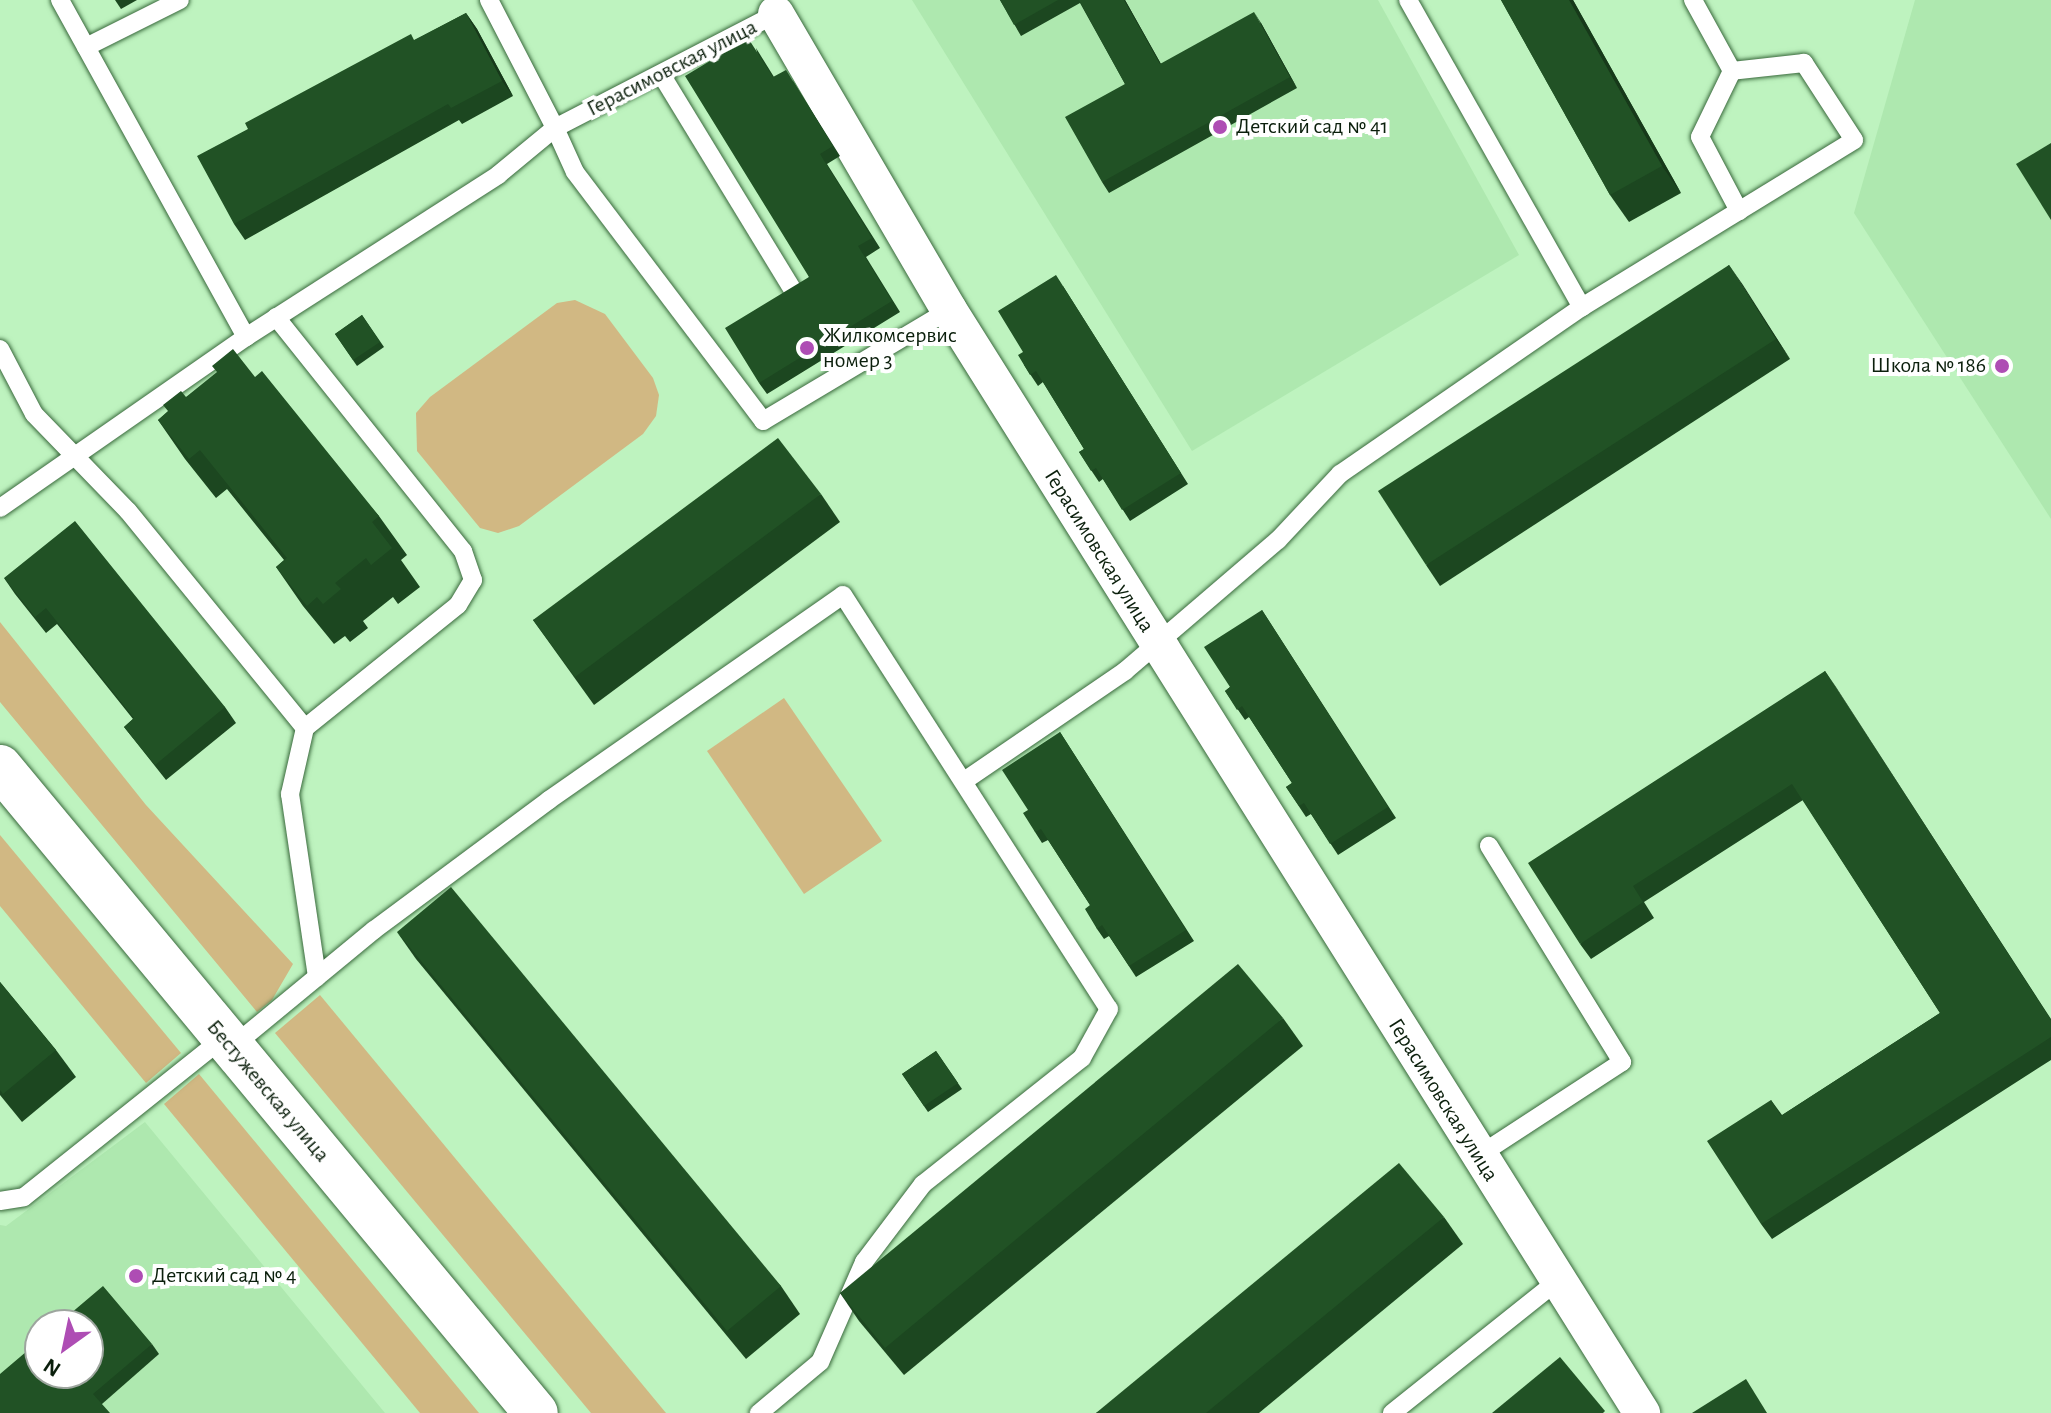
<!DOCTYPE html>
<meta charset="utf-8">
<style>
body{margin:0}
#map{position:relative;width:2051px;height:1413px;overflow:hidden;background:#bef3bf;font-family:"Alegreya Sans",sans-serif}
div>[style]{position:absolute}
.built>*{inset:0;background:#aee8af}
.green>*{inset:0;background:#d1b883}
.roads{filter:drop-shadow(0 0 2px #39693c) drop-shadow(0 0 2px #39693c)}
.lane>*{height:18px;margin:-9px;padding:0 9px;transform-origin:9px;border-radius:9px;background:#fff}
.street>*{height:36px;margin:-18px;padding:0 18px;transform-origin:18px;border-radius:18px;background:#fff}
.secondary>*{height:44px;margin:-22px;padding:0 22px;transform-origin:22px;border-radius:22px;background:#fff}
.wall>*{inset:0;background:#1c4720}
.shaded-wall>*{inset:0;background:#17391a}
.building>*{inset:0;background:#215225}
.dots>*{width:22px;height:22px;translate:-50% -50%;box-sizing:border-box;border:4px solid #fff;border-radius:50%}
span{translate:-50% -50%;white-space:nowrap;text-align:center;line-height:1.15;-webkit-text-stroke:8px #fff;paint-order:stroke}
.street-label{font-size:22px;color:#0b1f0c}
.poi-label{font-size:22px;color:#0b1f0c}
.left{translate:0 -50%;text-align:left}
.right{translate:-100% -50%;text-align:right}
.north{position:absolute;left:24px;top:1309px;width:80px;height:80px;box-sizing:border-box;background:#fff;border:2px solid #9da59e;border-radius:50%;rotate:213deg;font-size:22px;font-weight:700;line-height:32px;text-align:center;color:#0b1f0c}
.north::after{content:'';display:block;margin:auto;width:28px;height:36px;background:#ae4db4;clip-path:polygon(50% 0,100% 100%,50% 72%,0 100%)}
</style>
<div id="map">
<div class="built">
<i style="clip-path:polygon(912px 0,1378px 0,1519px 255px,1192px 451px)"></i>
<i style="clip-path:polygon(1915px 0,2051px 0,2051px 519px,1854px 213px)"></i>
<i style="clip-path:polygon(evenodd,145px 1122px,385px 1413px,0 1413px,0 1225px,6px 1226px,145px 1122px,40px 1325px,88px 1325px,88px 1373px,40px 1373px,40px 1325px)"></i>
</div>
<div class="green">
<i style="clip-path:polygon(575px 300px,605px 314px,653px 378px,659px 395px,656px 416px,643px 434px,519px 526px,498px 533px,480px 528px,417px 451px,416px 413px,430px 397px,557px 303px)"></i>
<i style="clip-path:polygon(0 622px,146px 805px,293px 964px,272px 1000px,257px 1012px,0 702px)"></i>
<i style="clip-path:polygon(784px 698px,882px 841px,804px 894px,707px 751px)"></i>
<i style="clip-path:polygon(0 835px,181px 1053px,146px 1083px,0 906px)"></i>
<i style="clip-path:polygon(320px 995px,666px 1413px,591px 1413px,275px 1033px)"></i>
<i style="clip-path:polygon(199px 1074px,479px 1413px,420px 1413px,164px 1104px)"></i>
</div>
<div class="roads">
<div class="lane">
<i style="left:60px;top:0;width:385px;rotate:61.1deg"></i>
<i style="left:489px;top:0;width:144px;rotate:62.7deg"></i>
<i style="left:555px;top:128px;width:249px;rotate:-27.3deg"></i>
<i style="left:776px;top:14px;width:5px;rotate:-112deg"></i>
<i style="left:1408px;top:0;width:353px;rotate:60.5deg"></i>
<i style="left:1693px;top:0;width:81px;rotate:61.2deg"></i>
<i style="left:1732px;top:71px;width:73px;rotate:115.9deg"></i>
<i style="left:1700px;top:137px;width:84px;rotate:62.2deg"></i>
<i style="left:86px;top:47px;width:105px;rotate:-26.6deg"></i>
<i style="left:661px;top:74px;width:250px;rotate:58.6deg"></i>
<i style="left:276px;top:317px;width:300px;rotate:51.4deg"></i>
<i style="left:463px;top:551px;width:31px;rotate:71deg"></i>
<i style="left:473px;top:580px;width:29px;rotate:121deg"></i>
<i style="left:458px;top:605px;width:196px;rotate:141.2deg"></i>
<i style="left:0;top:349px;width:73px;rotate:62.4deg"></i>
<i style="left:34px;top:414px;width:135px;rotate:45.9deg"></i>
<i style="left:128px;top:511px;width:280px;rotate:50.8deg"></i>
<i style="left:305px;top:728px;width:68px;rotate:102.8deg"></i>
<i style="left:290px;top:794px;width:185px;rotate:81.6deg"></i>
<i style="left:0;top:508px;width:300px;rotate:-34.8deg"></i>
<i style="left:246px;top:337px;width:300px;rotate:-32.7deg"></i>
<i style="left:498px;top:175px;width:74px;rotate:-39.5deg"></i>
<i style="left:555px;top:128px;width:48px;rotate:65.6deg"></i>
<i style="left:575px;top:172px;width:312px;rotate:52.9deg"></i>
<i style="left:763px;top:421px;width:217px;rotate:-30.8deg"></i>
<i style="left:964px;top:781px;width:195px;rotate:-34.3deg"></i>
<i style="left:1125px;top:671px;width:201px;rotate:-40.6deg"></i>
<i style="left:1278px;top:540px;width:91px;rotate:-46.8deg"></i>
<i style="left:1340px;top:474px;width:294px;rotate:-34.6deg"></i>
<i style="left:1582px;top:307px;width:319px;rotate:-31.5deg"></i>
<i style="left:1854px;top:140px;width:92px;rotate:-123deg"></i>
<i style="left:1804px;top:63px;width:72px;rotate:173.7deg"></i>
<i style="left:232px;top:1047px;width:184px;rotate:-39.5deg"></i>
<i style="left:374px;top:930px;width:218px;rotate:-36.6deg"></i>
<i style="left:549px;top:800px;width:358px;rotate:-34.9deg"></i>
<i style="left:843px;top:595px;width:492px;rotate:57.3deg"></i>
<i style="left:1109px;top:1009px;width:56px;rotate:118.9deg"></i>
<i style="left:1082px;top:1058px;width:203px;rotate:141.6deg"></i>
<i style="left:923px;top:1184px;width:98px;rotate:127.1deg"></i>
<i style="left:864px;top:1262px;width:109px;rotate:113.7deg"></i>
<i style="left:820px;top:1362px;width:80px;rotate:140.1deg"></i>
<i style="left:1478px;top:1156px;width:172px;rotate:-33.1deg"></i>
<i style="left:1622px;top:1062px;width:254px;rotate:-121.6deg"></i>
<i style="left:0;top:1201px;width:24px;rotate:-9deg"></i>
<i style="left:24px;top:1197px;width:255px;rotate:-38.6deg"></i>
<i style="left:1392px;top:1413px;width:210px;rotate:-38.6deg"></i>
</div>
<div class="street">
<i style="left:776px;top:14px;width:343px;rotate:59.7deg"></i>
<i style="left:949px;top:310px;width:1303px;rotate:57.86deg"></i>
</div>
<div class="secondary">
<i style="left:0;top:767px;width:839px;rotate:50.32deg"></i>
</div>
</div>
<div class="wall">
<i style="clip-path:polygon(115px 0,137px 0,121px 9px)"></i>
<i style="clip-path:polygon(1000px 0,1125px 0,1161px 64px,1261px 23px,1297px 88px,1109px 193px,1102px 182px,1125px 84px,1080px 3px,1021px 36px)"></i>
<i style="clip-path:polygon(1501px 0,1573px 0,1681px 193px,1629px 222px,1610px 195px)"></i>
<i style="clip-path:polygon(466px 13px,477px 29px,513px 96px,462px 124px,459px 120px,245px 240px,234px 224px,248px 129px)"></i>
<i style="clip-path:polygon(756px 48px,774px 77px,793px 81px,840px 156px,827px 164px,880px 248px,866px 257px,900px 312px,767px 394px,759px 383px,809px 277px)"></i>
<i style="clip-path:polygon(1729px 265px,1790px 359px,1440px 586px,1426px 565px)"></i>
<i style="clip-path:polygon(1063px 286px,1188px 484px,1130px 521px,1103px 479px,1099px 482px,1079px 452px,1084px 449px,1043px 382px,1038px 386px,1024px 365px,1023px 352px)"></i>
<i style="clip-path:polygon(362px 315px,384px 347px,357px 366px,335px 334px)"></i>
<i style="clip-path:polygon(255px 377px,379px 516px,407px 555px,401px 560px,420px 587px,398px 604px,393px 597px,363px 621px,368px 628px,350px 642px,345px 636px,334px 644px,303px 606px,276px 567px,284px 560px,227px 489px,216px 498px,185px 459px,158px 420px,186px 397px)"></i>
<i style="clip-path:polygon(821px 494px,840px 522px,594px 705px,533px 620px)"></i>
<i style="clip-path:polygon(4px 578px,225px 707px,236px 723px,166px 780px,124px 727px,133px 719px,57px 624px,46px 633px,15px 594px)"></i>
<i style="clip-path:polygon(1262px 610px,1396px 818px,1338px 855px,1311px 814px,1306px 817px,1286px 787px,1292px 783px,1249px 717px,1245px 720px,1225px 691px,1230px 687px)"></i>
<i style="clip-path:polygon(1825px 671px,2051px 1019px,2051px 1060px,1772px 1239px,1761px 1224px,1771px 1100px,1782px 1115px,1940px 1013px,1803px 800px,1644px 902px,1654px 918px,1591px 959px,1580px 944px)"></i>
<i style="clip-path:polygon(1060px 732px,1194px 941px,1136px 977px,1109px 936px,1104px 939px,1097px 929px,1090px 905px,1048px 840px,1042px 843px,1035px 832px,1028px 810px)"></i>
<i style="clip-path:polygon(397px 932px,781px 1286px,800px 1314px,746px 1359px,416px 959px)"></i>
<i style="clip-path:polygon(0 982px,56px 1050px,76px 1077px,22px 1122px,0 1095px)"></i>
<i style="clip-path:polygon(1283px 1018px,1303px 1046px,904px 1375px,859px 1321px,840px 1293px)"></i>
<i style="clip-path:polygon(936px 1051px,962px 1089px,928px 1112px,902px 1074px)"></i>
<i style="clip-path:polygon(1444px 1217px,1463px 1244px,1259px 1413px,1096px 1413px)"></i>
<i style="clip-path:polygon(152px 1344px,159px 1354px,102px 1404px,0 1413px)"></i>
</div>
<div class="shaded-wall">
<i style="clip-path:polygon(1124px 0,1125px 0,1167px 75px,1160px 64px)"></i>
<i style="clip-path:polygon(1569px 0,1573px 0,1681px 193px,1662px 166px)"></i>
<i style="clip-path:polygon(1254px 12px,1261px 23px,1297px 88px,1290px 77px)"></i>
<i style="clip-path:polygon(466px 13px,477px 29px,513px 96px,502px 81px)"></i>
<i style="clip-path:polygon(1729px 265px,1743px 285px,1790px 359px,1776px 339px)"></i>
<i style="clip-path:polygon(1825px 671px,1836px 687px,2051px 1020px)"></i>
</div>
<div class="building">
<i style="clip-path:polygon(1000px 0,1058px 0,1014px 25px)"></i>
<i style="clip-path:polygon(1079px 0,1124px 0,1160px 64px,1254px 12px,1290px 77px,1102px 182px,1065px 117px,1125px 84px)"></i>
<i style="clip-path:polygon(1501px 0,1569px 0,1662px 166px,1610px 195px)"></i>
<i style="clip-path:polygon(466px 13px,502px 81px,451px 108px,448px 104px,234px 224px,197px 156px,248px 129px,245px 123px,411px 34px,414px 40px)"></i>
<i style="clip-path:polygon(748px 38px,773px 77px,786px 70px,833px 146px,820px 154px,872px 238px,858px 246px,892px 301px,759px 383px,725px 328px,809px 277px,685px 76px)"></i>
<i style="clip-path:polygon(2051px 143px,2051px 220px,2016px 164px)"></i>
<i style="clip-path:polygon(1729px 265px,1776px 339px,1426px 565px,1378px 491px)"></i>
<i style="clip-path:polygon(1056px 275px,1181px 473px,1122px 510px,1096px 468px,1091px 471px,1079px 452px,1084px 449px,1036px 371px,1030px 375px,1018px 355px,1023px 352px,998px 311px)"></i>
<i style="clip-path:polygon(362px 315px,380px 342px,353px 360px,335px 334px)"></i>
<i style="clip-path:polygon(233px 349px,255px 377px,262px 371px,379px 516px,372px 522px,392px 548px,371px 565px,366px 558px,335px 583px,341px 589px,323px 604px,317px 597px,307px 606px,276px 567px,287px 558px,200px 450px,189px 459px,158px 420px,168px 411px,163px 405px,181px 391px,186px 397px,217px 372px,212px 366px)"></i>
<i style="clip-path:polygon(778px 438px,821px 494px,575px 677px,533px 620px)"></i>
<i style="clip-path:polygon(75px 521px,225px 707px,155px 765px,124px 727px,134px 718px,46px 608px,35px 617px,4px 578px)"></i>
<i style="clip-path:polygon(1262px 610px,1388px 807px,1330px 844px,1304px 803px,1299px 806px,1286px 787px,1292px 783px,1242px 706px,1237px 710px,1225px 691px,1230px 687px,1204px 647px)"></i>
<i style="clip-path:polygon(1825px 671px,2051px 1020px,2051px 1037px,1761px 1224px,1707px 1141px,1771px 1100px,1781px 1116px,1940px 1013px,1792px 784px,1633px 886px,1643px 902px,1580px 944px,1528px 863px)"></i>
<i style="clip-path:polygon(1060px 732px,1186px 930px,1129px 966px,1102px 925px,1097px 929px,1085px 909px,1090px 905px,1041px 829px,1035px 832px,1023px 813px,1028px 810px,1002px 770px)"></i>
<i style="clip-path:polygon(451px 887px,781px 1286px,727px 1331px,397px 932px)"></i>
<i style="clip-path:polygon(1238px 964px,1283px 1018px,885px 1348px,840px 1293px)"></i>
<i style="clip-path:polygon(0 982px,56px 1050px,3px 1094px,0 1090px)"></i>
<i style="clip-path:polygon(936px 1051px,958px 1083px,924px 1106px,902px 1074px)"></i>
<i style="clip-path:polygon(1399px 1163px,1444px 1217px,1206px 1413px,1096px 1413px)"></i>
<i style="clip-path:polygon(103px 1286px,152px 1344px,93px 1394px,110px 1413px,0 1413px,0 1374px,40px 1340px,40px 1373px,88px 1373px,88px 1325px,57px 1325px)"></i>
<i style="clip-path:polygon(1560px 1357px,1605px 1411px,1603px 1413px,1492px 1413px)"></i>
<i style="clip-path:polygon(1746px 1379px,1767px 1413px,1692px 1413px)"></i>
</div>
<div class="dots">
<i style="left:1220px;top:127px;background:#ae4db4"></i>
<i style="left:807px;top:348px;background:#ae4db4"></i>
<i style="left:2002px;top:366px;background:#ae4db4"></i>
<i style="left:136px;top:1276px;background:#ae4db4"></i>
</div>
<div class="street-label">
<span style="left:672px;top:68px;rotate:-27deg">Герасимовская улица</span>
<span style="left:1099px;top:551px;rotate:58deg">Герасимовская улица</span>
<span style="left:268px;top:1091px;rotate:50deg">Бестужевская улица</span>
<span style="left:1443px;top:1100px;rotate:58deg">Герасимовская улица</span>
</div>
<div class="poi-label">
<span class="left" style="left:1236px;top:127px">Детский сад № 41</span>
<span class="left" style="left:823px;top:348px">Жилкомсервис<br>номер 3</span>
<span class="right" style="left:1986px;top:366px">Школа № 186</span>
<span class="left" style="left:152px;top:1276px">Детский сад № 4</span>
</div>
<div class="north">N</div>
</div>
